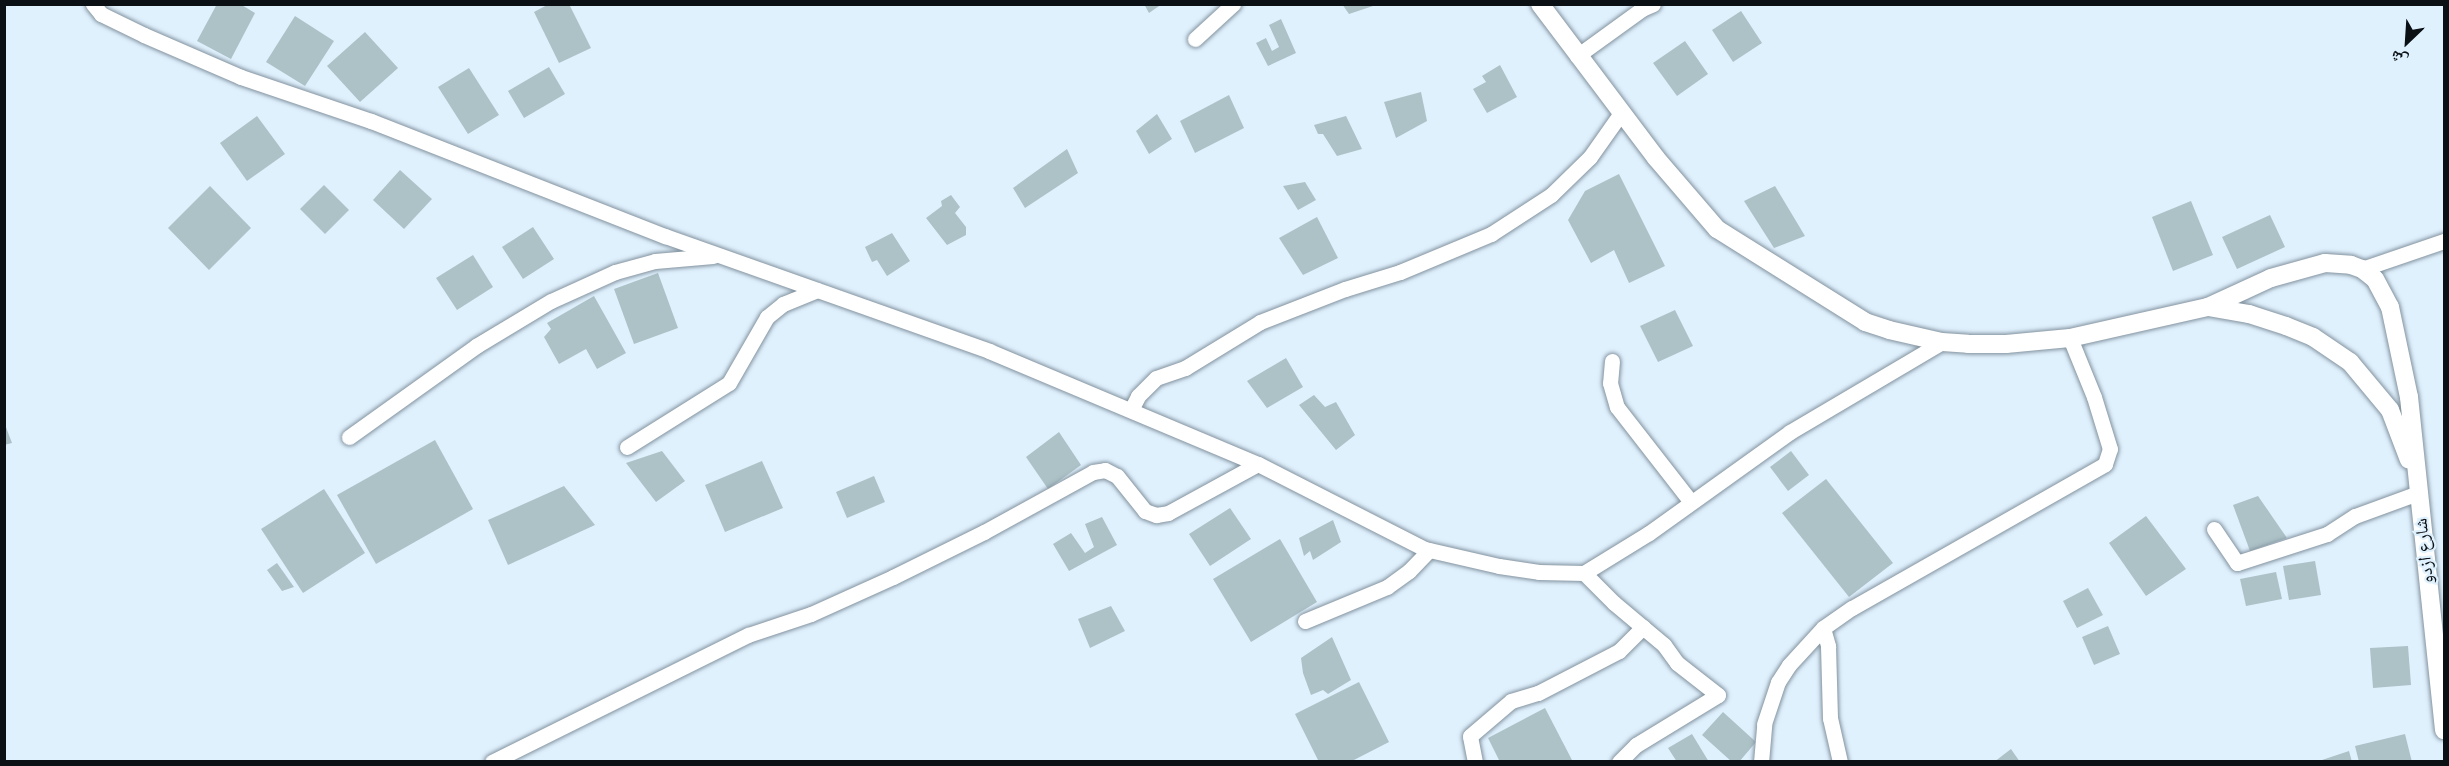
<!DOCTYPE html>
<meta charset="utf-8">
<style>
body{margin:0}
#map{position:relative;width:2449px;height:766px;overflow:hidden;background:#e0f1fe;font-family:"Nunito Sans","Noto Naskh Arabic",sans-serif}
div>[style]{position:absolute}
.building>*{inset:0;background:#acc2c7}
.roads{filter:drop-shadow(0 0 2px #82929e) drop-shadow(0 0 2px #82929e)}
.minor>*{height:15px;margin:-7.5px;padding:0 7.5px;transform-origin:7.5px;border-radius:7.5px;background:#fff}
.tertiary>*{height:18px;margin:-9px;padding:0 9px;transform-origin:9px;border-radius:9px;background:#fff}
span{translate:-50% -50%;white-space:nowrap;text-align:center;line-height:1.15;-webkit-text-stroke:4.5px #e0f1fe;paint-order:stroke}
.street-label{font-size:18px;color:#0a1014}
.frame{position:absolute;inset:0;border:6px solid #0a1014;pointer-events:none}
.north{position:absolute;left:2377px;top:12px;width:60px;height:60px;-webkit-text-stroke:4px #e0f1fe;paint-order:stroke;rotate:205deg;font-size:16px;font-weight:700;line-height:24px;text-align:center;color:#0a1014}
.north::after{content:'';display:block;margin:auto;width:21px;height:27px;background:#0a1014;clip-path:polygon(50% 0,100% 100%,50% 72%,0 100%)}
</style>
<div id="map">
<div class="building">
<i style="clip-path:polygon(217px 4px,240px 4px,255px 13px,231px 59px,197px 41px)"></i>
<i style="clip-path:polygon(549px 4px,569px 4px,591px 48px,559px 63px,534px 12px)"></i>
<i style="clip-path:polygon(1144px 4px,1162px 4px,1149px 13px)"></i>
<i style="clip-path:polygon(1342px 4px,1376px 4px,1376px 5px,1349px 14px)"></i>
<i style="clip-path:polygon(1741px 11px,1762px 43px,1733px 62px,1712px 30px)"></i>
<i style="clip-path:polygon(295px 16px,334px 41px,305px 86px,266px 62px)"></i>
<i style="clip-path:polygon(1281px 19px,1296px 53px,1268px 66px,1256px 43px,1266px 38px,1272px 51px,1279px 47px,1269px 25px)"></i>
<i style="clip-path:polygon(365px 32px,398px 68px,360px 102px,327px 66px)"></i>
<i style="clip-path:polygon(1685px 41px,1708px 74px,1677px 96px,1653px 63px)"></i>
<i style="clip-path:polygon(1500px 65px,1517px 97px,1487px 113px,1473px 89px,1486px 82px,1482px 76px)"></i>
<i style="clip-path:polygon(549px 67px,565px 94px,524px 118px,508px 91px)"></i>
<i style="clip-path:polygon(469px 68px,499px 115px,468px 134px,438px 87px)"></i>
<i style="clip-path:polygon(1421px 92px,1427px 121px,1396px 138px,1384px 102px)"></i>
<i style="clip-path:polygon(1229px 95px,1244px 128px,1195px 153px,1180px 121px)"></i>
<i style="clip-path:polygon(1157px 114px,1172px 139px,1149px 154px,1136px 131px)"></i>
<i style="clip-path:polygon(257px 116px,285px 154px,247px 181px,220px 143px)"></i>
<i style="clip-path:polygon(1346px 116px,1362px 149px,1337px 156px,1323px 134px,1318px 134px,1314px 125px)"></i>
<i style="clip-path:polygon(1067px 149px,1078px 173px,1025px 208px,1013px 188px)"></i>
<i style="clip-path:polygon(400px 170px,432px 199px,404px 229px,373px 200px)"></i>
<i style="clip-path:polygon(1619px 174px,1665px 266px,1629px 283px,1614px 250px,1591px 263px,1568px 220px,1585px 191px)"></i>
<i style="clip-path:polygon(1305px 182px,1316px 200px,1298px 210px,1283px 186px)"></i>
<i style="clip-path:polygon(324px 185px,349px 210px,325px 234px,300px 209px)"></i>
<i style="clip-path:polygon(210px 186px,251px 228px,209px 270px,168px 228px)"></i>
<i style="clip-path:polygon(1775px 186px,1805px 236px,1774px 248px,1744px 201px)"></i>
<i style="clip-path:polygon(951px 195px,960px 207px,955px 213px,966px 227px,966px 235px,947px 245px,926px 218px,942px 206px,941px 201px)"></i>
<i style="clip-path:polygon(2191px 201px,2213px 255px,2173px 271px,2152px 217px)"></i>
<i style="clip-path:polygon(2270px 215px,2285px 247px,2237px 269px,2222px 237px)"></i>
<i style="clip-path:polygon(1317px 217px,1338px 258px,1303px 275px,1279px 238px)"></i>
<i style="clip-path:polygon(533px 227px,554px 259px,523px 279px,502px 247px)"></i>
<i style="clip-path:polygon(892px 233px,910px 261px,887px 276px,877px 260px,872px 262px,865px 247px)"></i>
<i style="clip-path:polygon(473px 255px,493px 287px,457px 310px,436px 278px)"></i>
<i style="clip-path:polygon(658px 273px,678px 328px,634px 344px,614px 289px)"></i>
<i style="clip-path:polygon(594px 296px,626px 353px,597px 369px,586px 349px,559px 364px,544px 337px,551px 329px,547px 323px)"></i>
<i style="clip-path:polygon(1675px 310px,1693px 346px,1658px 362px,1640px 326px)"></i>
<i style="clip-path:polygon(1286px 358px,1303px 387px,1267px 408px,1247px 381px)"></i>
<i style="clip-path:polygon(1314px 395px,1325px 407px,1336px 402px,1355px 435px,1336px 450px,1299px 405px)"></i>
<i style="clip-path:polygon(4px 422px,12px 443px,4px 445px)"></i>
<i style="clip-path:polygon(1059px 432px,1081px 465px,1048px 489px,1026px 457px)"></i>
<i style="clip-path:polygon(435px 440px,473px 509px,376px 564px,337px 495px)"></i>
<i style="clip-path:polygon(662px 451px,685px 481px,656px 502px,626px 463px)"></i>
<i style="clip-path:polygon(1791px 451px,1809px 475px,1788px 491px,1770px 467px)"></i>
<i style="clip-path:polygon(762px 461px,783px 508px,725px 532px,705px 485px)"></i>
<i style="clip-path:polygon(874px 476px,885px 502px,847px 518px,836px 492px)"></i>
<i style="clip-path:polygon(1826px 479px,1893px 563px,1849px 597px,1782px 513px)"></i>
<i style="clip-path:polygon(564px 486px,595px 525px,508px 565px,488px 520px)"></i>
<i style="clip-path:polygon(324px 489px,365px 553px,303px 593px,261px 529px)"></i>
<i style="clip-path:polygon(2258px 496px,2287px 538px,2250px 551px,2233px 505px)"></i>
<i style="clip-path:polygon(1230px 508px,1251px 539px,1210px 566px,1189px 534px)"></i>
<i style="clip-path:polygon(2146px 516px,2186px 569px,2146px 596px,2109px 543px)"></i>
<i style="clip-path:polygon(1102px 517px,1117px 545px,1069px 571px,1053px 544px,1071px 533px,1085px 553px,1094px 547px,1085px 524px)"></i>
<i style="clip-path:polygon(1333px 520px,1341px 542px,1313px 560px,1310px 551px,1304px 556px,1299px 538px)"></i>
<i style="clip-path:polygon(1280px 539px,1317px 602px,1251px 642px,1213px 579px)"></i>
<i style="clip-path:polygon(2315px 561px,2321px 595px,2289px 600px,2283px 566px)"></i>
<i style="clip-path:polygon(277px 563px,294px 587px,282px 591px,267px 570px)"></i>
<i style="clip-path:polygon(2276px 572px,2282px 599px,2246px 606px,2240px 579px)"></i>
<i style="clip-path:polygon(2088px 588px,2103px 615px,2077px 628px,2063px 601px)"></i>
<i style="clip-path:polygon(1111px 606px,1125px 631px,1090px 648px,1078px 619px)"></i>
<i style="clip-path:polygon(2108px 626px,2120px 654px,2094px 665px,2082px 637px)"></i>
<i style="clip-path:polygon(1332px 637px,1351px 680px,1328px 694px,1323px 690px,1311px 695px,1303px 673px,1301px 658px)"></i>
<i style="clip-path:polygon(2408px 646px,2411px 685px,2373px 688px,2370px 648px)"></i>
<i style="clip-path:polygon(1359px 682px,1389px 742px,1350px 762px,1319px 762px,1295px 714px)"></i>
<i style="clip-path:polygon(1545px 708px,1573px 762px,1500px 762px,1488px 738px)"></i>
<i style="clip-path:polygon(1723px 712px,1756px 742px,1739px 762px,1732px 762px,1702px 735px)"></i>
<i style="clip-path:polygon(1692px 734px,1709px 762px,1677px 762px,1668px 748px)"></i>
<i style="clip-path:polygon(2405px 734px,2412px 762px,2359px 762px,2355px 746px)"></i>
<i style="clip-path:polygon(2011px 749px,2020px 762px,1994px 762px)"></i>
<i style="clip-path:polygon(2349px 751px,2352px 762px,2319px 762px,2319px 761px)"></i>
</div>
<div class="roads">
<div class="minor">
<i style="left:93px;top:4px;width:13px;rotate:51deg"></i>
<i style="left:101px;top:14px;width:48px;rotate:26deg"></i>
<i style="left:144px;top:35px;width:106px;rotate:23.4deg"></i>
<i style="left:241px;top:77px;width:137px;rotate:18.7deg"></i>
<i style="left:371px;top:121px;width:316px;rotate:21.4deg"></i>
<i style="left:665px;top:236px;width:344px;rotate:19.5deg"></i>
<i style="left:989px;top:351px;width:292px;rotate:22.8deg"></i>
<i style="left:1258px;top:464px;width:187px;rotate:27deg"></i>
<i style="left:1425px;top:549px;width:76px;rotate:12.9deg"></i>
<i style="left:1499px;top:566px;width:40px;rotate:8.5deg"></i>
<i style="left:1539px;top:572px;width:45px;rotate:1.3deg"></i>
<i style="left:1584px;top:573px;width:76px;rotate:-31.6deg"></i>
<i style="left:1649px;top:533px;width:173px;rotate:-35.6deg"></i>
<i style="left:1790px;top:432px;width:177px;rotate:-30.6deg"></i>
<i style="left:1195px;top:39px;width:52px;rotate:-42.6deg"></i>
<i style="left:1577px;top:56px;width:80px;rotate:-35.9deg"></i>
<i style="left:1642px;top:9px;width:12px;rotate:-24deg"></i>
<i style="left:2362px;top:269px;width:87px;rotate:-18.9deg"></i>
<i style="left:1612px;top:361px;width:22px;rotate:95deg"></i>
<i style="left:1610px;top:383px;width:25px;rotate:74deg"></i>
<i style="left:1617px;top:407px;width:120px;rotate:52.1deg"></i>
<i style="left:1131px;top:410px;width:16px;rotate:-63deg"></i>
<i style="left:1138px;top:396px;width:25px;rotate:-45deg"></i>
<i style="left:1156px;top:378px;width:31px;rotate:-19deg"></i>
<i style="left:1185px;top:368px;width:88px;rotate:-31.5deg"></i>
<i style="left:1260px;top:322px;width:91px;rotate:-21.2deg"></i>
<i style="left:1345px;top:289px;width:58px;rotate:-17.2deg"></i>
<i style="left:1400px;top:272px;width:99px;rotate:-22.7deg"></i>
<i style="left:1491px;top:234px;width:72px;rotate:-33deg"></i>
<i style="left:1551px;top:195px;width:54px;rotate:-44.3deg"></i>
<i style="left:1590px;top:157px;width:54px;rotate:-54.8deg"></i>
<i style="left:349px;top:437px;width:156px;rotate:-35.6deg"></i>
<i style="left:476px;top:346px;width:87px;rotate:-31deg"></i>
<i style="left:551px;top:301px;width:70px;rotate:-24.4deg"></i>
<i style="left:615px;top:272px;width:41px;rotate:-15.4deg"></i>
<i style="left:655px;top:261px;width:58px;rotate:-4.9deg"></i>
<i style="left:627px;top:447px;width:120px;rotate:-32.1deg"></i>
<i style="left:729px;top:383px;width:76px;rotate:-60.1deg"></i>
<i style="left:767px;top:317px;width:21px;rotate:-39deg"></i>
<i style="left:783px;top:304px;width:37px;rotate:-22deg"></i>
<i style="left:2214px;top:529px;width:41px;rotate:55.9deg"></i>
<i style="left:2237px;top:563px;width:95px;rotate:-17.9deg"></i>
<i style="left:2327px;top:534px;width:33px;rotate:-33deg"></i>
<i style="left:2355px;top:516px;width:67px;rotate:-20.1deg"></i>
<i style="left:1584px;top:573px;width:42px;rotate:45deg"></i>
<i style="left:1614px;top:603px;width:65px;rotate:40deg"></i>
<i style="left:1664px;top:645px;width:22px;rotate:54deg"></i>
<i style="left:1677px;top:663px;width:52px;rotate:38deg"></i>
<i style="left:1718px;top:695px;width:96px;rotate:148.6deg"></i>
<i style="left:1636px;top:745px;width:24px;rotate:135deg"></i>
<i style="left:1305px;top:621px;width:89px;rotate:-22.5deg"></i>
<i style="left:1387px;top:587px;width:27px;rotate:-36deg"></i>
<i style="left:1409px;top:571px;width:29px;rotate:-46deg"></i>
<i style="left:1823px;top:628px;width:19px;rotate:74deg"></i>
<i style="left:1828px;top:646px;width:72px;rotate:88.4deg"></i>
<i style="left:1830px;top:718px;width:45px;rotate:77.2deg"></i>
<i style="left:492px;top:762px;width:286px;rotate:-26.4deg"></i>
<i style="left:748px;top:635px;width:66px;rotate:-18.4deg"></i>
<i style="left:811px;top:614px;width:90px;rotate:-24.3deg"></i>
<i style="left:893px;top:577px;width:102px;rotate:-26.3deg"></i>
<i style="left:984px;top:532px;width:124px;rotate:-28.8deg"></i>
<i style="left:1093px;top:472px;width:12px;rotate:-9deg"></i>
<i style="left:1105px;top:470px;width:13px;rotate:27deg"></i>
<i style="left:1117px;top:476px;width:45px;rotate:51.3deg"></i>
<i style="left:1145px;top:511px;width:12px;rotate:20deg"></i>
<i style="left:1156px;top:515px;width:12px;rotate:-9deg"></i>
<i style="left:1168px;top:513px;width:102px;rotate:-28.6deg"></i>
<i style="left:1475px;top:762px;width:26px;rotate:-101deg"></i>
<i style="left:1470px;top:736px;width:54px;rotate:-40.5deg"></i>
<i style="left:1511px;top:701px;width:28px;rotate:-17deg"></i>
<i style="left:1538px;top:693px;width:91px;rotate:-27.4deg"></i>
<i style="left:1619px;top:651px;width:34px;rotate:-45deg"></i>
<i style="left:1761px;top:762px;width:38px;rotate:-85deg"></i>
<i style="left:1764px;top:724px;width:44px;rotate:-71.6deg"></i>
<i style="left:1778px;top:682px;width:20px;rotate:-57deg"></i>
<i style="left:1789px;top:665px;width:50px;rotate:-47.4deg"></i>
<i style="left:1823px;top:628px;width:35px;rotate:-35deg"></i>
<i style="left:1852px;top:608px;width:291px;rotate:-29.6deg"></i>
<i style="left:2105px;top:464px;width:16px;rotate:-72deg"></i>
<i style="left:2110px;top:449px;width:54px;rotate:-107.1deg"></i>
<i style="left:2094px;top:397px;width:64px;rotate:-112.1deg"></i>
</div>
<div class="tertiary">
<i style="left:1540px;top:4px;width:193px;rotate:53deg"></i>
<i style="left:1656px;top:158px;width:94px;rotate:49.3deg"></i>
<i style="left:1717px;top:229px;width:175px;rotate:32.1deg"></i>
<i style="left:1865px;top:322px;width:25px;rotate:18deg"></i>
<i style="left:1889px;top:330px;width:54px;rotate:12.8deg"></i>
<i style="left:1942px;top:342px;width:26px;rotate:4deg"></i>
<i style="left:1968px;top:344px;width:38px"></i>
<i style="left:2006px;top:344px;width:64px;rotate:-5.4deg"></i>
<i style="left:2070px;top:338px;width:141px;rotate:-12.7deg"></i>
<i style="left:2208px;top:307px;width:69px;rotate:-24.7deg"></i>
<i style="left:2271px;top:278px;width:56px;rotate:-15.5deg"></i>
<i style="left:2325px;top:263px;width:26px;rotate:4deg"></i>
<i style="left:2351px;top:265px;width:12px;rotate:20deg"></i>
<i style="left:2362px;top:269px;width:16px;rotate:38deg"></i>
<i style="left:2375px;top:279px;width:32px;rotate:62deg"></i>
<i style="left:2390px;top:307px;width:92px;rotate:78.1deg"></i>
<i style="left:2409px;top:397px;width:335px;rotate:84deg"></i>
<i style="left:2208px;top:307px;width:42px;rotate:9.7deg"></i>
<i style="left:2249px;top:314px;width:39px;rotate:18deg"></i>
<i style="left:2286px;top:326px;width:29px;rotate:22deg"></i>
<i style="left:2313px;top:337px;width:45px;rotate:34deg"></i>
<i style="left:2350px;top:362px;width:62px;rotate:50.2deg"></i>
<i style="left:2390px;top:410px;width:53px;rotate:69.2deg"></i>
</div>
</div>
<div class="street-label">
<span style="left:2424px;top:551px;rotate:-96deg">شارع ازدو</span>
</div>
<div class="frame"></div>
<div class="north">ش</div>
</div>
